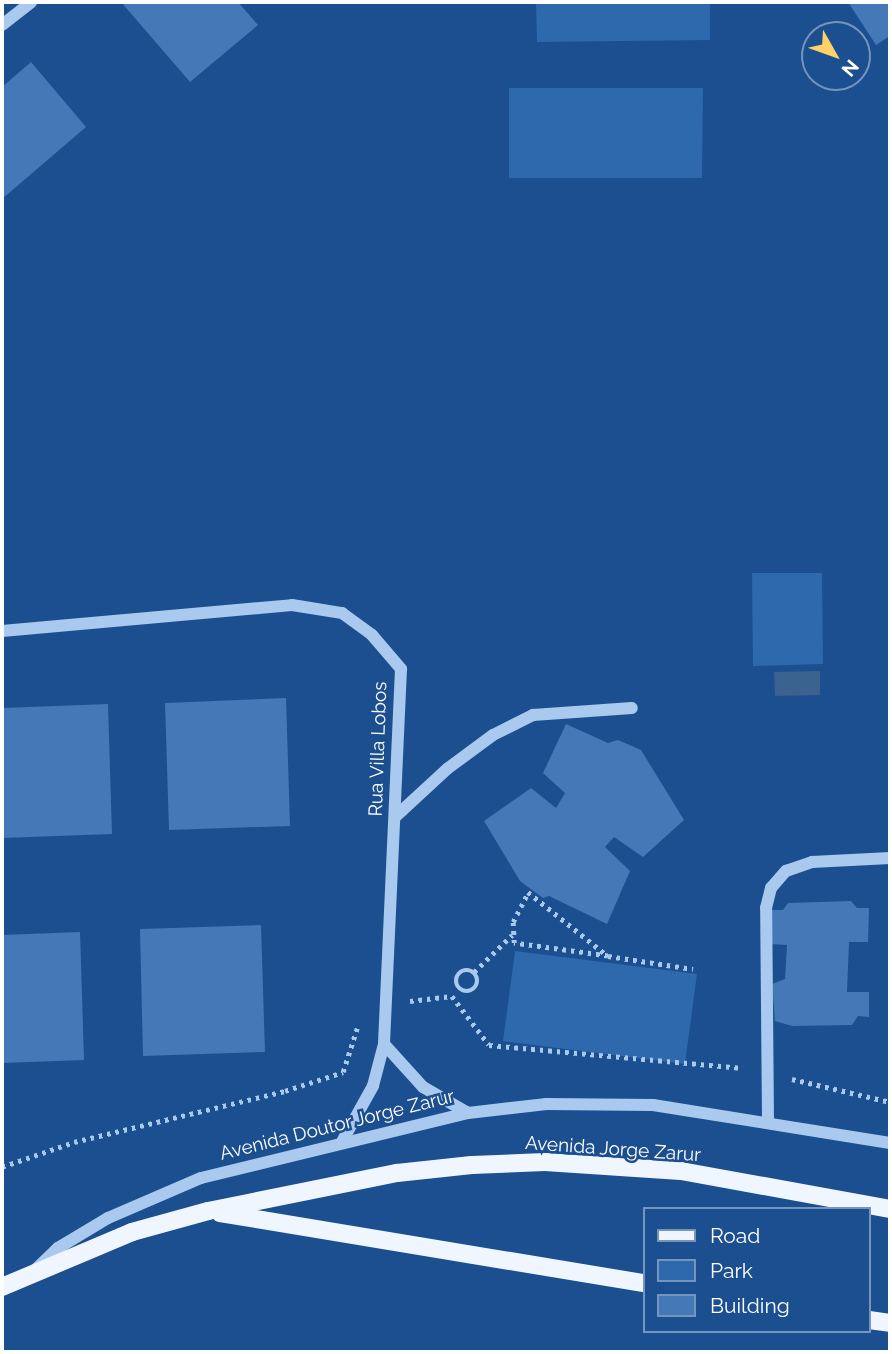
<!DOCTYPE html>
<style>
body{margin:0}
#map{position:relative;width:892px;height:1354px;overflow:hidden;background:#1b4f8f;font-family:Raleway,sans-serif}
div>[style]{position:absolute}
.green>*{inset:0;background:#2e69ad}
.water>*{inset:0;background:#3c6290}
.building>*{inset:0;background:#4478b7}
.path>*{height:4.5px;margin-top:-2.25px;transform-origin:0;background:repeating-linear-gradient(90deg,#a9c9ee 0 3.5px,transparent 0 8.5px)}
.path>.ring{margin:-2.25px;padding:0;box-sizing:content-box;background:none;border:4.5px solid #a9c9ee;border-radius:50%}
.minor>*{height:12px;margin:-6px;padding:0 6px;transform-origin:6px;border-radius:6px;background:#a9c9ee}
.major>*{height:18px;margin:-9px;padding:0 9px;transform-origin:9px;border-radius:9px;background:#f0f6ff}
span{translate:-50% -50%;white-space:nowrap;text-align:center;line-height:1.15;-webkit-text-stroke:5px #1b4f8f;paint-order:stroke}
.street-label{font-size:19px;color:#fff}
.frame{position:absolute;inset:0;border:4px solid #fff;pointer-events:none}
.legend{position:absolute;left:643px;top:1207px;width:228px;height:126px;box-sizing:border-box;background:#1b4f8f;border:2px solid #7695bc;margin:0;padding:9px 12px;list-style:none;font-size:21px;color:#fff}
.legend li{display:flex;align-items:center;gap:14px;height:35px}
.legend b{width:35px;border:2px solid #7695bc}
.north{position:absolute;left:801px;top:21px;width:70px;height:70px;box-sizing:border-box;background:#1b4f8f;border:2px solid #7695bc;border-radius:50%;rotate:130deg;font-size:19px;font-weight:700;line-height:28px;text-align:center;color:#fff}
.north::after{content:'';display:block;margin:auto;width:24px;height:32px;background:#ffd166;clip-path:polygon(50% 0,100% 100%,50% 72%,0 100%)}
</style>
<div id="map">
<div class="green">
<i style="clip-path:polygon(536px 2px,710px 2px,710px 40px,537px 42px)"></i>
<i style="clip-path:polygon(509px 88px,703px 88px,702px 178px,509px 178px)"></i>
<i style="clip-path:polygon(752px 573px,822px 573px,823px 664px,753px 666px)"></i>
<i style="clip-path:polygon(515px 951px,697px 974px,685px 1064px,503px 1041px)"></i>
</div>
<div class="water">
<i style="clip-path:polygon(820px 671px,820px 695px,775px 696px,774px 672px)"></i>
</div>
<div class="building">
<i style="clip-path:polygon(121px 2px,238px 2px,258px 25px,190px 82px)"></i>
<i style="clip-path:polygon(848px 2px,890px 2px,890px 36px,876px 45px)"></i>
<i style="clip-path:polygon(31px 62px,86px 127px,2px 199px,2px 87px)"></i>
<i style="clip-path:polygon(286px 698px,290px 826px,169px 830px,165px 703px)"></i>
<i style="clip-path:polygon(108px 704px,112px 834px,2px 838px,2px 708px)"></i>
<i style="clip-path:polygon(566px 724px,608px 743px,618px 740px,641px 750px,684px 820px,643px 857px,614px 837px,605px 847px,630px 871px,607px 924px,549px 896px,543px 898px,520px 881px,484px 821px,531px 788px,556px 808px,565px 793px,543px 773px)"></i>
<i style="clip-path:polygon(851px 901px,857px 908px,869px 908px,868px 942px,849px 942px,847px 992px,869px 992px,869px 1017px,858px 1016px,852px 1025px,792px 1026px,775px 1021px,772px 984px,785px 979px,787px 945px,770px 944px,771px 910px,783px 910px,788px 903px)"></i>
<i style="clip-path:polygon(261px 925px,265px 1052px,143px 1056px,140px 929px)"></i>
<i style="clip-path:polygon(80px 932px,84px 1060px,2px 1063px,2px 935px)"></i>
</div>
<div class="path">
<i style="left:608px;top:956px;width:95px;rotate:-172.1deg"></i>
<i style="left:514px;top:943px;width:21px;rotate:-93deg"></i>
<i style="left:513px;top:922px;width:34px;rotate:-63deg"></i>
<i style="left:528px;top:892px;width:102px;rotate:38.7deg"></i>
<i style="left:608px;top:956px;width:86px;rotate:8.7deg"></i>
<i class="ring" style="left:456px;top:970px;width:17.5px;height:17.5px"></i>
<i style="left:474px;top:972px;width:53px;rotate:-44.2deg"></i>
<i style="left:410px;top:1001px;width:42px;rotate:-6.8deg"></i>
<i style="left:452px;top:996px;width:61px;rotate:52.9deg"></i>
<i style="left:489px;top:1045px;width:255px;rotate:5.2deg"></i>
<i style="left:792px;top:1079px;width:101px;rotate:13.2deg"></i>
<i style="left:2px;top:1167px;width:76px;rotate:-19.1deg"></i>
<i style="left:74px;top:1142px;width:217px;rotate:-13.6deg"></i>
<i style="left:285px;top:1091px;width:61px;rotate:-18.1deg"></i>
<i style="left:343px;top:1072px;width:46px;rotate:-72.3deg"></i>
</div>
<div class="minor">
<i style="left:2px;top:25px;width:37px;rotate:-38deg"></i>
<i style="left:2px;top:631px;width:291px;rotate:-5.1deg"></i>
<i style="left:292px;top:605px;width:51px;rotate:9.1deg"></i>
<i style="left:342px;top:613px;width:37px;rotate:36deg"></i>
<i style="left:372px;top:635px;width:45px;rotate:49.5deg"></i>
<i style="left:401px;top:669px;width:375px;rotate:92.6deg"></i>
<i style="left:384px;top:1044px;width:43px;rotate:104.7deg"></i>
<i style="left:373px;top:1086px;width:62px;rotate:119.1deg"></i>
<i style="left:395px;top:817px;width:71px;rotate:-42.7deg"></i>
<i style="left:447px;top:769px;width:57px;rotate:-36.5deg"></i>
<i style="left:493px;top:735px;width:45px;rotate:-26.6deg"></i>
<i style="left:533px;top:715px;width:99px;rotate:-4deg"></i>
<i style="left:384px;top:1044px;width:58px;rotate:47.8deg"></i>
<i style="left:423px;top:1087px;width:52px;rotate:30deg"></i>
<i style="left:768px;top:1121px;width:213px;rotate:-90.5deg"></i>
<i style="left:766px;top:908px;width:21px;rotate:-76deg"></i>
<i style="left:771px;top:888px;width:23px;rotate:-49deg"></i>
<i style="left:786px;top:871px;width:28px;rotate:-19deg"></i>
<i style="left:812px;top:862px;width:78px;rotate:-2.9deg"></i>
<i style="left:35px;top:1270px;width:32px;rotate:-44deg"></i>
<i style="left:58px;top:1248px;width:58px;rotate:-31deg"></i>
<i style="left:108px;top:1218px;width:101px;rotate:-23.3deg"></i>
<i style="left:201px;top:1178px;width:275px;rotate:-13.7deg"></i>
<i style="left:468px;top:1113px;width:79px;rotate:-6.6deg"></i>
<i style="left:546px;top:1104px;width:107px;rotate:0.5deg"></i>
<i style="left:653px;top:1105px;width:240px;rotate:9.1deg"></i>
</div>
<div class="major">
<i style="left:220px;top:1213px;width:431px;rotate:9.4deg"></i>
<i style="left:2px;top:1287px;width:141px;rotate:-22.9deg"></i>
<i style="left:132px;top:1232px;width:79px;rotate:-15.4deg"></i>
<i style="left:208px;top:1211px;width:193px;rotate:-11.4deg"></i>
<i style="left:397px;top:1173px;width:75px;rotate:-6.1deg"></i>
<i style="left:472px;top:1165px;width:73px;rotate:-2.4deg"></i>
<i style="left:545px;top:1162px;width:136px;rotate:3.8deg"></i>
<i style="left:681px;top:1171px;width:212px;rotate:10.3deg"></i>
<i style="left:869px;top:1320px;width:21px;rotate:8deg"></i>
</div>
<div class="street-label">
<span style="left:378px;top:749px;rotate:-88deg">Rua Villa Lobos</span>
<span style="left:337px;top:1125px;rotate:-14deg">Avenida Doutor Jorge Zarur</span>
<span style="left:613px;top:1149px;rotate:4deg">Avenida Jorge Zarur</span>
</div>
<div class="frame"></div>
<ul class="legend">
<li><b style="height:9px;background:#f0f6ff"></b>Road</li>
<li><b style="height:19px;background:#2e69ad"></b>Park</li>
<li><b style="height:19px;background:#4478b7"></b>Building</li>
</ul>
<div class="north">N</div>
</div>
